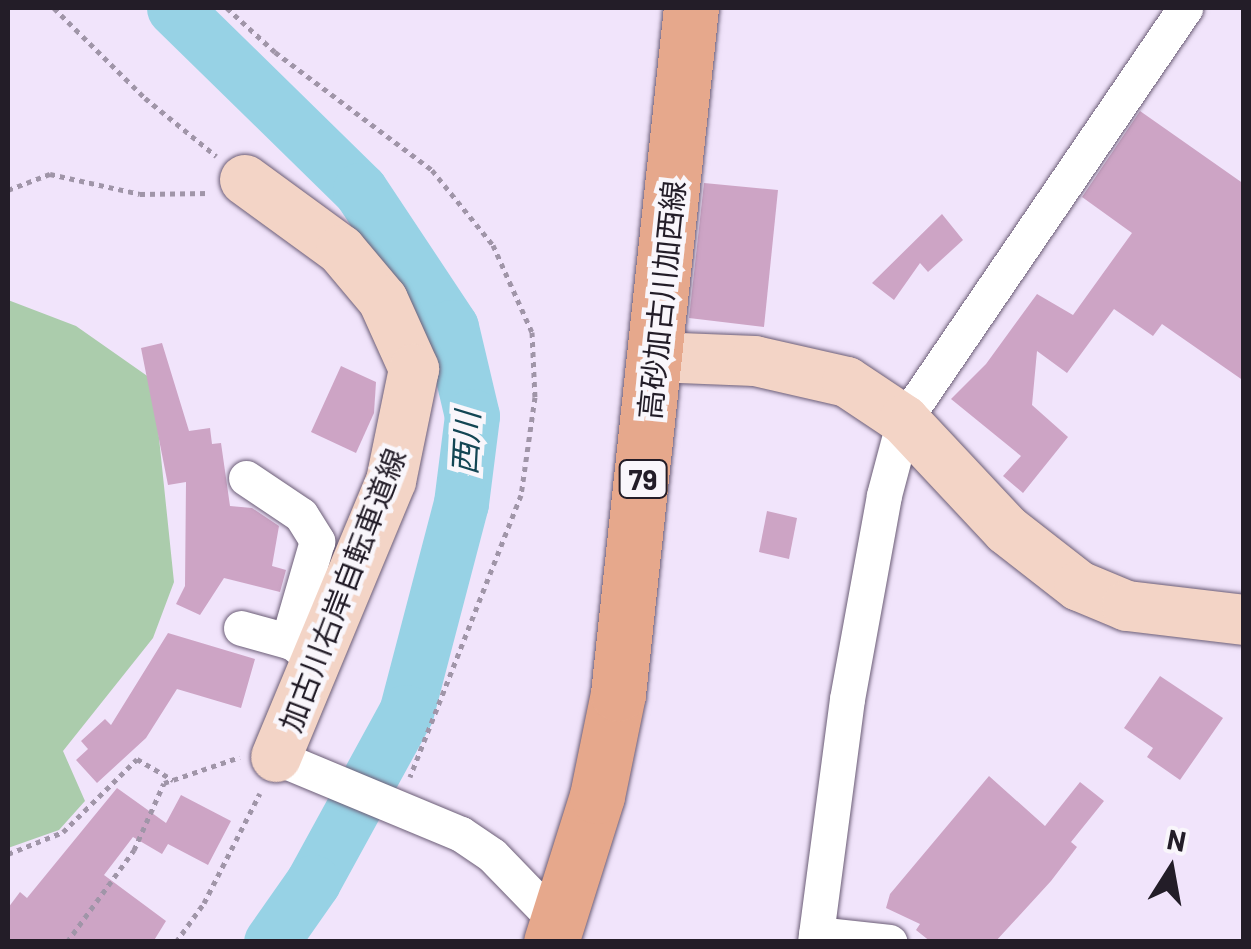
<!DOCTYPE html>
<meta charset="utf-8">
<style>
body{margin:0}
#map{position:relative;width:1251px;height:949px;overflow:hidden;background:#f1e4fb;font-family:Barlow,"Noto Sans JP",sans-serif}
div>[style]{position:absolute}
.green>*{inset:0;background:#abccac}
.river>*{height:55px;margin:-27.5px;padding:0 27.5px;transform-origin:27.5px;border-radius:27.5px;background:#97d2e5}
.building>*{inset:0;background:#cda4c5}
.path>*{height:5px;margin-top:-2.5px;transform-origin:0;background:repeating-linear-gradient(90deg,#a095a8 0 5px,transparent 0 10px)}
.roads{filter:drop-shadow(0 0 2px #6b5d76) drop-shadow(0 0 2px #6b5d76)}
.street>*{height:35px;margin:-17.5px;padding:0 17.5px;transform-origin:17.5px;border-radius:17.5px;background:#fff}
.secondary>*{height:50px;margin:-25px;padding:0 25px;transform-origin:25px;border-radius:25px;background:#f3d4c6}
.primary>*{height:55px;margin:-27.5px;padding:0 27.5px;transform-origin:27.5px;border-radius:27.5px;background:#e6a88c}
span{translate:-50% -50%;white-space:nowrap;text-align:center;line-height:1.15;-webkit-text-stroke:9px #f9f6fb;paint-order:stroke}
.shield-label span{padding:2px 8px;background:#f9f6fb;border:2px solid;border-radius:8px;-webkit-text-stroke-width:0}
.shield-label{font-size:28px;color:#231d28;font-weight:700}
.street-label{font-size:30px;color:#231d28}
.water-label{font-size:32px;color:#134654;font-style:italic}
.frame{position:absolute;inset:0;border:10px solid #231d28;pointer-events:none}
.north{position:absolute;left:1121px;top:819px;width:100px;height:100px;-webkit-text-stroke:8px #f9f6fb;paint-order:stroke;rotate:11deg;font-size:28px;font-weight:700;line-height:40px;text-align:center;color:#231d28}
.north::after{content:'';display:block;margin:auto;width:35px;height:45px;background:#231d28;clip-path:polygon(50% 0,100% 100%,50% 72%,0 100%)}
</style>
<div id="map">
<div class="green">
<i style="clip-path:polygon(8px 300px,76px 326px,153px 380px,174px 582px,153px 638px,63px 751px,85px 801px,59px 830px,8px 848px)"></i>
</div>
<div class="river">
<i style="left:174px;top:8px;width:260px;rotate:44.4deg"></i>
<i style="left:360px;top:190px;width:164px;rotate:56.4deg"></i>
<i style="left:451px;top:327px;width:91px;rotate:76.7deg"></i>
<i style="left:472px;top:416px;width:88px;rotate:97.2deg"></i>
<i style="left:461px;top:503px;width:216px;rotate:104.7deg"></i>
<i style="left:406px;top:712px;width:194px;rotate:118.7deg"></i>
<i style="left:313px;top:882px;width:73px;rotate:125deg"></i>
</div>
<div class="building">
<i style="clip-path:polygon(1140px 111px,1244px 184px,1244px 381px,1162px 324px,1153px 336px,1114px 309px,1067px 373px,1037px 351px,1032px 405px,1068px 437px,1023px 493px,1003px 476px,1021px 456px,951px 399px,986px 364px,1037px 294px,1073px 315px,1132px 233px,1082px 197px)"></i>
<i style="clip-path:polygon(704px 183px,778px 190px,764px 327px,689px 318px)"></i>
<i style="clip-path:polygon(942px 214px,963px 240px,928px 272px,920px 263px,894px 300px,872px 283px)"></i>
<i style="clip-path:polygon(162px 343px,189px 431px,210px 428px,212px 444px,221px 443px,230px 506px,252px 508px,279px 526px,272px 566px,286px 570px,280px 592px,224px 578px,200px 615px,176px 604px,185px 586px,186px 482px,168px 485px,141px 348px)"></i>
<i style="clip-path:polygon(341px 366px,376px 382px,374px 413px,356px 453px,311px 432px)"></i>
<i style="clip-path:polygon(767px 511px,797px 518px,789px 559px,759px 552px)"></i>
<i style="clip-path:polygon(168px 633px,255px 659px,241px 708px,177px 689px,146px 738px,97px 783px,76px 760px,88px 749px,81px 741px,105px 719px,111px 725px)"></i>
<i style="clip-path:polygon(1160px 676px,1223px 718px,1180px 780px,1147px 757px,1153px 748px,1124px 728px)"></i>
<i style="clip-path:polygon(989px 776px,1045px 826px,1080px 782px,1104px 801px,1071px 842px,1077px 847px,1051px 881px,995px 942px,931px 942px,916px 930px,920px 924px,886px 908px,890px 894px)"></i>
<i style="clip-path:polygon(117px 788px,166px 823px,181px 795px,231px 821px,208px 865px,168px 844px,162px 854px,133px 837px,104px 875px,166px 921px,153px 942px,8px 942px,8px 908px,20px 892px,27px 898px)"></i>
</div>
<div class="path">
<i style="left:54px;top:8px;width:128px;rotate:44.7deg"></i>
<i style="left:145px;top:98px;width:92px;rotate:39.2deg"></i>
<i style="left:227px;top:8px;width:65px;rotate:42.5deg"></i>
<i style="left:275px;top:52px;width:196px;rotate:36.9deg"></i>
<i style="left:432px;top:170px;width:97px;rotate:50.9deg"></i>
<i style="left:493px;top:245px;width:95px;rotate:65.9deg"></i>
<i style="left:532px;top:332px;width:65px;rotate:87.4deg"></i>
<i style="left:535px;top:397px;width:99px;rotate:98.1deg"></i>
<i style="left:521px;top:495px;width:303px;rotate:111.5deg"></i>
<i style="left:8px;top:190px;width:45px;rotate:-20.9deg"></i>
<i style="left:50px;top:174px;width:92px;rotate:12.5deg"></i>
<i style="left:140px;top:194px;width:70px;rotate:-0.8deg"></i>
<i style="left:8px;top:854px;width:59px;rotate:-21.8deg"></i>
<i style="left:63px;top:832px;width:104px;rotate:-44.6deg"></i>
<i style="left:137px;top:759px;width:42px;rotate:30.3deg"></i>
<i style="left:67px;top:942px;width:114px;rotate:-53.9deg"></i>
<i style="left:134px;top:850px;width:73px;rotate:-65.9deg"></i>
<i style="left:164px;top:783px;width:80px;rotate:-18.9deg"></i>
<i style="left:176px;top:942px;width:48px;rotate:-54.3deg"></i>
<i style="left:204px;top:903px;width:123px;rotate:-63deg"></i>
</div>
<div class="roads">
<div class="street">
<i style="left:246px;top:478px;width:66px;rotate:33.9deg"></i>
<i style="left:301px;top:515px;width:31px;rotate:58deg"></i>
<i style="left:317px;top:541px;width:104px;rotate:106.2deg"></i>
<i style="left:241px;top:628px;width:53px;rotate:15.4deg"></i>
<i style="left:292px;top:642px;width:16px;rotate:38deg"></i>
<i style="left:276px;top:757px;width:200px;rotate:22.6deg"></i>
<i style="left:461px;top:834px;width:37px;rotate:34deg"></i>
<i style="left:492px;top:855px;width:92px;rotate:45.9deg"></i>
<i style="left:816px;top:934px;width:74px;rotate:6.2deg"></i>
<i style="left:815px;top:942px;width:245px;rotate:-82.5deg"></i>
<i style="left:847px;top:699px;width:207px;rotate:-79.7deg"></i>
<i style="left:884px;top:495px;width:78px;rotate:-75.1deg"></i>
<i style="left:904px;top:420px;width:499px;rotate:-55.7deg"></i>
</div>
<div class="secondary">
<i style="left:245px;top:180px;width:119px;rotate:36.1deg"></i>
<i style="left:341px;top:250px;width:65px;rotate:50deg"></i>
<i style="left:383px;top:300px;width:76px;rotate:65.8deg"></i>
<i style="left:414px;top:369px;width:114px;rotate:101.6deg"></i>
<i style="left:391px;top:481px;width:299px;rotate:112.6deg"></i>
<i style="left:655px;top:357px;width:100px;rotate:2.3deg"></i>
<i style="left:755px;top:361px;width:94px;rotate:12.9deg"></i>
<i style="left:847px;top:382px;width:69px;rotate:33.7deg"></i>
<i style="left:904px;top:420px;width:151px;rotate:46.9deg"></i>
<i style="left:1007px;top:530px;width:91px;rotate:37.9deg"></i>
<i style="left:1079px;top:586px;width:52px;rotate:22.6deg"></i>
<i style="left:1127px;top:606px;width:118px;rotate:6.8deg"></i>
</div>
<div class="primary">
<i style="left:551px;top:942px;width:153px;rotate:-72.5deg"></i>
<i style="left:597px;top:796px;width:104px;rotate:-78.4deg"></i>
<i style="left:618px;top:694px;width:690px;rotate:-83.93deg"></i>
</div>
</div>
<div class="shield-label">
<span style="left:643px;top:479px">79</span>
</div>
<div class="street-label">
<span style="left:661px;top:300px;rotate:-84deg">高砂加古川加西線</span>
<span style="left:342px;top:590px;rotate:-69deg">加古川右岸自転車道線</span>
</div>
<div class="water-label">
<span style="left:465px;top:443px;rotate:-87deg">西川</span>
</div>
<div class="frame"></div>
<div class="north">N</div>
</div>
